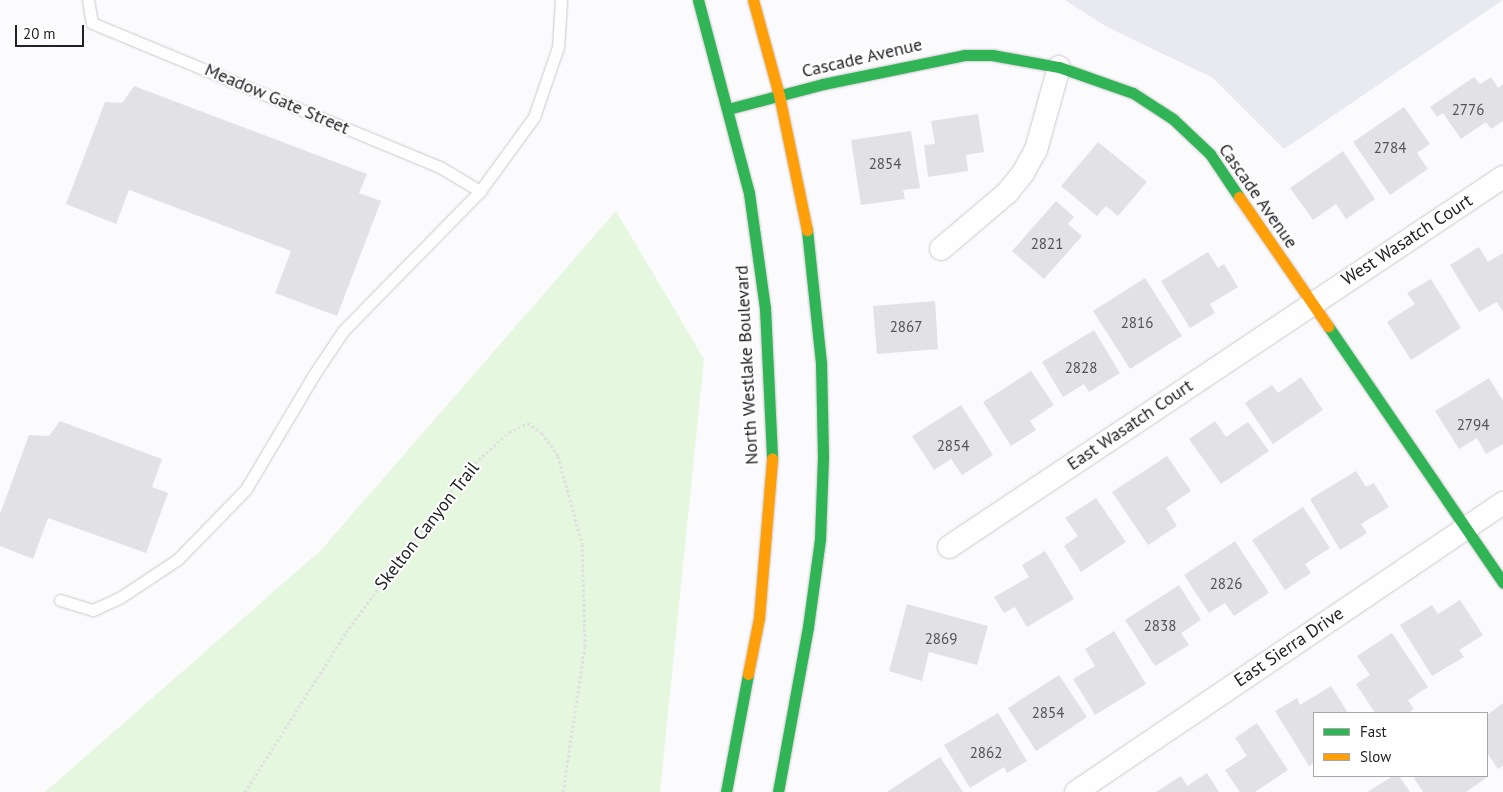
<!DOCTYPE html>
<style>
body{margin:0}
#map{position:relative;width:1503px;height:792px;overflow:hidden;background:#fbfbfe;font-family:"PT Sans",sans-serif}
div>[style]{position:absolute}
.built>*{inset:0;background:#e9e9f0}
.green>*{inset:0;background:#e5f7de}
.building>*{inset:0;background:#e2e2e5}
.path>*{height:3px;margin-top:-1.5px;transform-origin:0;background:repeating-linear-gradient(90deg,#e0e0e0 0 2.5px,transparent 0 5px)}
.roads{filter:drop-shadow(0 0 1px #cacacc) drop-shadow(0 0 1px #cacacc)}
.lane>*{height:11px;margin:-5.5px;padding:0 5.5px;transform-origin:5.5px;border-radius:5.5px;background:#fefeff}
.street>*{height:22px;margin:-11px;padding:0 11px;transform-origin:11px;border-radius:11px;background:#fefeff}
.fast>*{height:11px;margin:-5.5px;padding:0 5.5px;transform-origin:5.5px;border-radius:5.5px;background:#30b455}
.slow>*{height:11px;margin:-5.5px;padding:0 5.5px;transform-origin:5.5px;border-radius:5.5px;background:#ff9f0a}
span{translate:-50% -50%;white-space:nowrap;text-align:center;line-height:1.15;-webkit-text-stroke:4px #fff;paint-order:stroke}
.number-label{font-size:15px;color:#535357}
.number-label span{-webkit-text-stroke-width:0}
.street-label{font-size:18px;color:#222226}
.legend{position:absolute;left:1313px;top:712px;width:175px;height:65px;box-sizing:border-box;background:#fff;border:1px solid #a7a7a8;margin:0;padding:6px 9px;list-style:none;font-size:15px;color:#222226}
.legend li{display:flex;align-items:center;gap:10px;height:25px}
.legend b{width:25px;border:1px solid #a7a7a8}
.scale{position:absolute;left:15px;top:25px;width:69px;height:22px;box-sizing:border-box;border:2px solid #222226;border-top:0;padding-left:6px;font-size:15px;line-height:18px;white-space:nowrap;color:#222226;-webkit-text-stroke:4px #fff;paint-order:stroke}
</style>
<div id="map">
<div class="built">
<i style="clip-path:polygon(1065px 0,1503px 0,1284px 149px,1213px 78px,1107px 27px)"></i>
</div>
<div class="green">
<i style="clip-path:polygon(616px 211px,704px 359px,660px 792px,45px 792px,321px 550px)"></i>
</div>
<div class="building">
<i style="clip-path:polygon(1474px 77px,1480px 84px,1491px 77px,1498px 88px,1503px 84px,1503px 121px,1491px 129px,1486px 122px,1461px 139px,1443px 113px,1437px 117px,1430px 107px)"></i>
<i style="clip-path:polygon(134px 86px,367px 174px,359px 193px,381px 201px,337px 316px,275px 293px,291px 251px,129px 190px,116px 224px,66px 204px,105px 102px,122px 103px)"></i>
<i style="clip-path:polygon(1404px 107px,1430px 144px,1417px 153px,1428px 169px,1390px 195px,1353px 142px)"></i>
<i style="clip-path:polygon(978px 114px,984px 152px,966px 155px,968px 171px,928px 177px,924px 145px,935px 144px,931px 121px)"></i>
<i style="clip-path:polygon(911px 131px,920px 188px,903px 190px,905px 199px,861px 205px,851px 140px)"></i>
<i style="clip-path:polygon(1098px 142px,1147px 182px,1118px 216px,1106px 206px,1097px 216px,1061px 186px)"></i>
<i style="clip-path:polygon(1343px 151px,1375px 199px,1346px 219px,1336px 204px,1313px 220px,1290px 188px)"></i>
<i style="clip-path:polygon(1056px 201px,1074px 217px,1068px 224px,1082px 236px,1044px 279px,1012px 251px)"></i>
<i style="clip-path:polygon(1479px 247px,1488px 262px,1503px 253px,1503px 312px,1497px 302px,1479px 312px,1450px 265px)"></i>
<i style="clip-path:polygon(1208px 252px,1218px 268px,1224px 264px,1238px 287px,1210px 304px,1215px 313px,1190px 328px,1161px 281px)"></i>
<i style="clip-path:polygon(1145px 278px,1182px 336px,1130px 369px,1093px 311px)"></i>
<i style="clip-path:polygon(1431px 279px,1461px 328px,1411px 360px,1387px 322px,1415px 304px,1407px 293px)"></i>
<i style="clip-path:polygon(935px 301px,938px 349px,877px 354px,873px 306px)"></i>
<i style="clip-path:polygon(1094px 330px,1120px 373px,1089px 392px,1084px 384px,1063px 397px,1042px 362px)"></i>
<i style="clip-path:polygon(1031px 371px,1054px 405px,1030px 421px,1036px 430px,1011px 446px,983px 402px)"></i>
<i style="clip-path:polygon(1301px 377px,1323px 410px,1273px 444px,1245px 403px,1272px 385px,1278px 393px)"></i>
<i style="clip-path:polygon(1489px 378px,1503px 401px,1503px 444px,1486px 454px,1477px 438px,1459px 449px,1435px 411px)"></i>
<i style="clip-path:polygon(961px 405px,993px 455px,962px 475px,951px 459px,934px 470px,912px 436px)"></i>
<i style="clip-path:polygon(60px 421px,162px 459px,152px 487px,168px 493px,146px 553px,48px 518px,33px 559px,0 546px,0 514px,29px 435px,49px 436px)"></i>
<i style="clip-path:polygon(1215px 421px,1226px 437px,1248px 422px,1269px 451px,1221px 484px,1189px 439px)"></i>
<i style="clip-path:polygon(1167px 456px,1191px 491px,1166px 508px,1177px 526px,1148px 545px,1112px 492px)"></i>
<i style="clip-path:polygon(1356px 471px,1366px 487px,1374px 483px,1389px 507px,1361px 524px,1367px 533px,1340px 550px,1310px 499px)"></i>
<i style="clip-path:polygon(1096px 498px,1126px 542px,1081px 572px,1064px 546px,1078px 536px,1065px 518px)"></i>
<i style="clip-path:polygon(1303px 507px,1330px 548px,1305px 564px,1311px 573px,1285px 590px,1252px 540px)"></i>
<i style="clip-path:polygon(1235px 541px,1269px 593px,1234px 616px,1225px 603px,1209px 613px,1184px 575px)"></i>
<i style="clip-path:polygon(1045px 551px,1074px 599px,1027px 627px,1015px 607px,1004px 613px,994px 597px,1029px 577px,1022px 565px)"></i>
<i style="clip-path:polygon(1179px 585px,1201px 620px,1181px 633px,1189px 645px,1155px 666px,1125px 620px)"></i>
<i style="clip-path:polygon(1460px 600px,1483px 635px,1459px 650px,1464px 657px,1432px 676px,1400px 625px,1432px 605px,1438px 614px)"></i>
<i style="clip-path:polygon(907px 604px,988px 626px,977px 665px,929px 652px,922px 681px,889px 671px)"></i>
<i style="clip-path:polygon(1114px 631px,1146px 684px,1095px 715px,1073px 679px,1095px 666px,1085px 649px)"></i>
<i style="clip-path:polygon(1392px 633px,1428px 687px,1408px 700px,1414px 709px,1408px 713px,1375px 713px,1356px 684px,1370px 675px,1357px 656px)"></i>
<i style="clip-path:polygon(1059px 675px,1087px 717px,1036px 751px,1008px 708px)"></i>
<i style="clip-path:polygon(1331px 686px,1348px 713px,1314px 713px,1314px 763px,1309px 766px,1275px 711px,1297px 698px,1300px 705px)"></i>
<i style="clip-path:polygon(1503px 703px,1503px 766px,1498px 769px,1487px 753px,1487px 715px)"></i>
<i style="clip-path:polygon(998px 713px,1027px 761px,1007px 773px,1004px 767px,970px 788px,944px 745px)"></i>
<i style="clip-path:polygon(1257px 723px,1288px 770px,1255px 792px,1240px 792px,1225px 770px,1247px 756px,1235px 738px)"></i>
<i style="clip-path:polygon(940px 757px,963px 792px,887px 792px)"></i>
<i style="clip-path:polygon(1207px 773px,1219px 792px,1156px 792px,1181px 776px,1187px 786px)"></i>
<i style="clip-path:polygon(1393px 776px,1399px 776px,1410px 792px,1367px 792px)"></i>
<i style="clip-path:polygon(1417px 776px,1485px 776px,1486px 778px,1466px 792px,1423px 792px,1414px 778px)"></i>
</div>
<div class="path">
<i style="left:245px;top:792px;width:189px;rotate:-57.7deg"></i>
<i style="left:346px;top:632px;width:198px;rotate:-53.4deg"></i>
<i style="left:464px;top:473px;width:61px;rotate:-42.3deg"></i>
<i style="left:509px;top:432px;width:21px;rotate:-25deg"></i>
<i style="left:528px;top:423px;width:17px;rotate:36deg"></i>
<i style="left:542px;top:433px;width:28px;rotate:55deg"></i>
<i style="left:558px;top:456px;width:91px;rotate:74.7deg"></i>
<i style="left:582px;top:544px;width:102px;rotate:88.3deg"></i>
<i style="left:585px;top:646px;width:148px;rotate:98.6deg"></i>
</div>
<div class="roads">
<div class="lane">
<i style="left:88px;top:0;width:23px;rotate:80deg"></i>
<i style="left:92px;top:23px;width:377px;rotate:22.5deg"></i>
<i style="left:440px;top:167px;width:47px;rotate:31deg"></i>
<i style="left:60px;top:600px;width:34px;rotate:17deg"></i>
<i style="left:93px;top:610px;width:31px;rotate:-25deg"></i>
<i style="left:121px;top:597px;width:69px;rotate:-33.7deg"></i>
<i style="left:178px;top:559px;width:98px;rotate:-45.8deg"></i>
<i style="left:246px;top:489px;width:131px;rotate:-59.3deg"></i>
<i style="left:313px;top:376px;width:54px;rotate:-56.3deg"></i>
<i style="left:343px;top:331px;width:196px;rotate:-45.6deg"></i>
<i style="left:480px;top:191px;width:92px;rotate:-53.9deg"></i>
<i style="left:534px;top:117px;width:74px;rotate:-71.1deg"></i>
<i style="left:558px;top:47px;width:47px;rotate:-86.3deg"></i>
</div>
<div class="street">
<i style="left:941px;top:249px;width:87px;rotate:-40.3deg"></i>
<i style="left:1007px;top:193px;width:26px;rotate:-51deg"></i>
<i style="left:1023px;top:173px;width:26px;rotate:-61deg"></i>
<i style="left:1036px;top:150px;width:86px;rotate:-74.5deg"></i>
<i style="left:949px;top:547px;width:666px;rotate:-33.74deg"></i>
<i style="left:1076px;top:792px;width:516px;rotate:-34.09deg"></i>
</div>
<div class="fast">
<i style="left:698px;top:0;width:200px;rotate:75.2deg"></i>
<i style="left:749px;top:193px;width:116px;rotate:82.1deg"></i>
<i style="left:765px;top:308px;width:151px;rotate:87.3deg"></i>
<i style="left:728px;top:109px;width:98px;rotate:-14.7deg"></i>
<i style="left:823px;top:84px;width:144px;rotate:-11.6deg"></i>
<i style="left:964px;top:55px;width:28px"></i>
<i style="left:992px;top:55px;width:68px;rotate:10.2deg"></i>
<i style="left:1059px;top:67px;width:78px;rotate:19.4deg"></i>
<i style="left:1133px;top:93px;width:48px;rotate:33deg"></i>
<i style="left:1173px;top:119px;width:51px;rotate:43.4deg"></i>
<i style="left:1210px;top:154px;width:52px;rotate:56deg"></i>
<i style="left:1328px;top:326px;width:311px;rotate:55.7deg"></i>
<i style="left:726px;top:792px;width:120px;rotate:-79.4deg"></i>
<i style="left:778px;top:792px;width:168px;rotate:-79.7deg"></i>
<i style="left:808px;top:627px;width:89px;rotate:-82.2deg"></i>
<i style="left:820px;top:539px;width:82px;rotate:-87.9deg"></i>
<i style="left:823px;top:457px;width:94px;rotate:-91.2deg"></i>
<i style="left:821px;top:363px;width:134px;rotate:-96deg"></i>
</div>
<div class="slow">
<i style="left:753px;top:0;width:98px;rotate:74.7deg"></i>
<i style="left:779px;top:95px;width:138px;rotate:78.3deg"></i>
<i style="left:1239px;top:197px;width:157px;rotate:55.4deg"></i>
<i style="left:748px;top:674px;width:57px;rotate:-78.9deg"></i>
<i style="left:759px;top:618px;width:160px;rotate:-85.3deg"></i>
</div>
</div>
<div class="number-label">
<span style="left:1468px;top:110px">2776</span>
<span style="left:1390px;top:148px">2784</span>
<span style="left:885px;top:164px">2854</span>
<span style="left:1047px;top:244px">2821</span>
<span style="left:1137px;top:323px">2816</span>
<span style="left:906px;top:327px">2867</span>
<span style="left:1081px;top:368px">2828</span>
<span style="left:1473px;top:425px">2794</span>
<span style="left:953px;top:446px">2854</span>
<span style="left:1226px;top:584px">2826</span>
<span style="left:1160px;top:626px">2838</span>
<span style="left:941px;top:639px">2869</span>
<span style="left:1048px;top:713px">2854</span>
<span style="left:986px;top:753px">2862</span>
</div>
<div class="street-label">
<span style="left:862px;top:58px;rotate:-13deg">Cascade Avenue</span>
<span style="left:277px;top:99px;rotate:23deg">Meadow Gate Street</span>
<span style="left:1258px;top:196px;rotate:55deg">Cascade Avenue</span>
<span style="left:1407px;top:240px;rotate:-33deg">West Wasatch Court</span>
<span style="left:747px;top:365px;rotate:-93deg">North Westlake Boulevard</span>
<span style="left:1130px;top:425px;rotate:-34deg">East Wasatch Court</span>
<span style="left:427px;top:526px;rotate:-52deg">Skelton Canyon Trail</span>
<span style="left:1289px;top:647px;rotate:-34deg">East Sierra Drive</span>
</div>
<ul class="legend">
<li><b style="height:6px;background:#30b455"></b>Fast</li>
<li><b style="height:6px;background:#ff9f0a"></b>Slow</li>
</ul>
<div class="scale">20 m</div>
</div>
